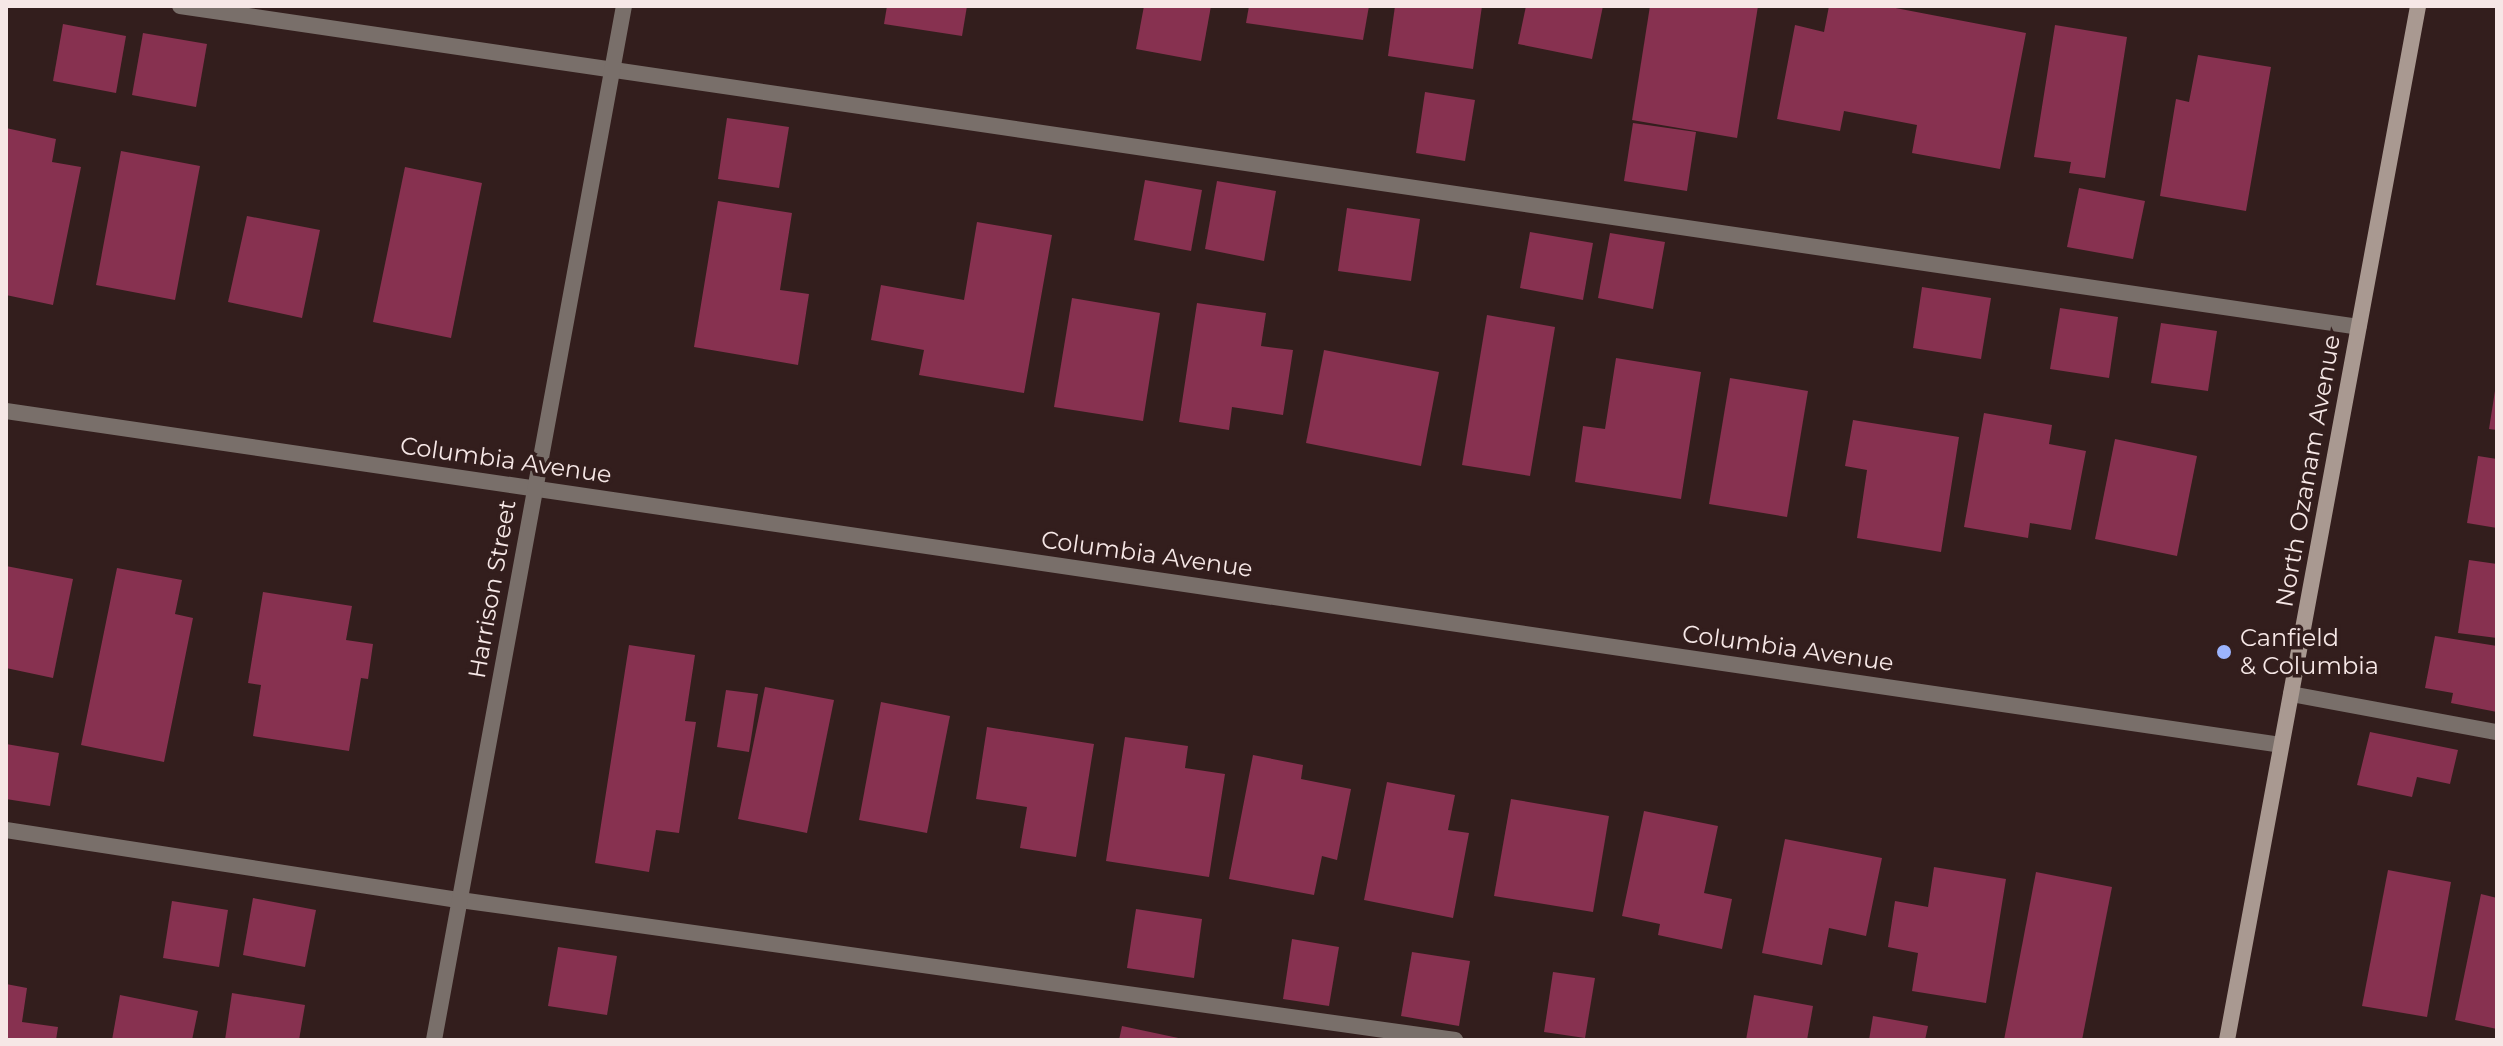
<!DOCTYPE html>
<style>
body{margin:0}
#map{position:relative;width:2503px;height:1046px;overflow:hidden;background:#331e1d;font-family:Montserrat,sans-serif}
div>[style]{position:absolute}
.building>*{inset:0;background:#873150}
.lane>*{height:16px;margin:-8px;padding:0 8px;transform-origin:8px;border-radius:8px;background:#796f6a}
.street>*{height:16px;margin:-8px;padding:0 8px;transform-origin:8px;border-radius:8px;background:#796f6a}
.secondary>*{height:16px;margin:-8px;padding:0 8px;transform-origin:8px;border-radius:8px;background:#a99991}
.dots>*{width:22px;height:22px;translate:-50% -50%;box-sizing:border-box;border:4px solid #331e1d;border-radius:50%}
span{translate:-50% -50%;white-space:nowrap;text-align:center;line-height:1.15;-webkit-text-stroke:7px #331e1d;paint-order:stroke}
.street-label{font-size:24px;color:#f6e7e6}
.poi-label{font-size:24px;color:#f6e7e6}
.left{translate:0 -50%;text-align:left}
.frame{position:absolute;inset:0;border:8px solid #f6e7e6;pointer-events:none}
</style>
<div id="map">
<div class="building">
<i style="clip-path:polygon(887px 6px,967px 6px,962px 36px,884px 24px)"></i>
<i style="clip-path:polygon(1144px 6px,1211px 6px,1201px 61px,1136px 49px)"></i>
<i style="clip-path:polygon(1249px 6px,1369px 6px,1363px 40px,1246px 23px)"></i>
<i style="clip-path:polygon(1395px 6px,1482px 6px,1473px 69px,1388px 56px)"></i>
<i style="clip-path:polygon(1526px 6px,1603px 6px,1592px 59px,1518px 44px)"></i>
<i style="clip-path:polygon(1650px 6px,1758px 6px,1737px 138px,1632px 120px)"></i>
<i style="clip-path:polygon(1829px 6px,1885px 6px,2026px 33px,2000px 169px,1912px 153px,1917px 125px,1844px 111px,1840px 131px,1777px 119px,1795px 25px,1824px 32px)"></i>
<i style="clip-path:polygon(63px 24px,126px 36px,116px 93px,53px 81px)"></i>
<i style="clip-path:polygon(2055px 25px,2127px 37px,2105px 178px,2069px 173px,2071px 162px,2034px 157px)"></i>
<i style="clip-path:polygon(143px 33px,207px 44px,196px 107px,132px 95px)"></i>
<i style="clip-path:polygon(2198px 55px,2271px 67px,2246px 211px,2160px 196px,2176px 99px,2189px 102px)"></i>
<i style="clip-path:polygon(1425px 92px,1475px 100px,1465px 161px,1416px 153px)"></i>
<i style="clip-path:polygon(727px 118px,789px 127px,779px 188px,718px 179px)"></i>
<i style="clip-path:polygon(1633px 123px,1696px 132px,1687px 191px,1624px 181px)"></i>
<i style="clip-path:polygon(6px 128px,56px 139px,52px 162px,81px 167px,53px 305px,6px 295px)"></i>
<i style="clip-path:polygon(121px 151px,200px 166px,175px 300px,96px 285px)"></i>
<i style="clip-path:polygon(405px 167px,482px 183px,451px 338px,373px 322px)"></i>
<i style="clip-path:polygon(1145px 180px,1202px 190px,1191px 251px,1134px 240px)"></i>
<i style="clip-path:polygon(1217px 181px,1276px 191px,1264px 261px,1205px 249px)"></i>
<i style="clip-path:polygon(2079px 188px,2145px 201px,2133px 259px,2067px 247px)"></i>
<i style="clip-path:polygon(718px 201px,792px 213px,780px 290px,809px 294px,798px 365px,694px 347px)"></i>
<i style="clip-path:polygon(1347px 208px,1420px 219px,1411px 281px,1338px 271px)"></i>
<i style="clip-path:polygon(247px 216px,320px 230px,302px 318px,228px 302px)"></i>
<i style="clip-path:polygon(977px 222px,1052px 235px,1024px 393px,919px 375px,924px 350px,871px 340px,881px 285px,964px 300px)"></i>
<i style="clip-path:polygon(1530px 232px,1593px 243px,1583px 300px,1520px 288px)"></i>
<i style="clip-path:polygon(1610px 233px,1665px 242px,1653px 309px,1598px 298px)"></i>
<i style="clip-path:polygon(1922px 287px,1991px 298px,1981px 359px,1913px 348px)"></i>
<i style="clip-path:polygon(1072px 298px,1160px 313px,1143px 421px,1054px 407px)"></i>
<i style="clip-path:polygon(1197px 303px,1266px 313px,1261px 346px,1293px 350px,1283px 415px,1232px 407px,1229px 430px,1179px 422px)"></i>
<i style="clip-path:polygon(2060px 308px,2118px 317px,2109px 378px,2050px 369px)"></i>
<i style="clip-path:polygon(1487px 315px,1555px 327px,1530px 476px,1462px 465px)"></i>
<i style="clip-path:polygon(2161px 323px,2217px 331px,2208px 391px,2151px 383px)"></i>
<i style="clip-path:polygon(1324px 350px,1439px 372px,1421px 466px,1306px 443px)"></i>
<i style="clip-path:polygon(1616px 358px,1701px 372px,1681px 499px,1575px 482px,1583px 426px,1605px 429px)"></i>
<i style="clip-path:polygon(1730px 378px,1808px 391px,1787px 517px,1709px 504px)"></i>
<i style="clip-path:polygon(2495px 391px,2497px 392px,2497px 430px,2489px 429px)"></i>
<i style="clip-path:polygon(1984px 413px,2052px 425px,2049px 444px,2086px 451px,2071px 530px,2030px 523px,2028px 538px,1964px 527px)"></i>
<i style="clip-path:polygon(1853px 420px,1959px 437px,1941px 552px,1857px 538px,1867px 470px,1845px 466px)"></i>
<i style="clip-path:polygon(2115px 439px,2197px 456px,2177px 556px,2095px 539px)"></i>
<i style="clip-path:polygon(2478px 456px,2497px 459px,2497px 528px,2467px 523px)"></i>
<i style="clip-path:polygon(2469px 560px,2497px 564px,2497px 638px,2458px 633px)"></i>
<i style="clip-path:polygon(6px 566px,73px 579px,53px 678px,6px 668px)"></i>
<i style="clip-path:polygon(117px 568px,182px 580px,175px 614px,193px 618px,164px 762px,81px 745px)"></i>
<i style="clip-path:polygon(263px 592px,352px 606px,346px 640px,373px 644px,368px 679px,361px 678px,349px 751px,253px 736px,261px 685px,248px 683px)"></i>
<i style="clip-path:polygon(2435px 636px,2497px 646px,2497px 712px,2451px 703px,2453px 693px,2425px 688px)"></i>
<i style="clip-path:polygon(629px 645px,695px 655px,685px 721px,696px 722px,679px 833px,656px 830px,649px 872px,595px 863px)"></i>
<i style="clip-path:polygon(765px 687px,834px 700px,807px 833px,738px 819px)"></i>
<i style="clip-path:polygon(726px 690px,758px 694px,749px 752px,717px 747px)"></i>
<i style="clip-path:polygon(881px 702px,950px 716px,927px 833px,859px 820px)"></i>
<i style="clip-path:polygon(987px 727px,1094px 744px,1076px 857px,1020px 848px,1027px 807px,976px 799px)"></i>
<i style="clip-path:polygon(2370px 732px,2458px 750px,2450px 784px,2417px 777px,2412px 797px,2357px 785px)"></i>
<i style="clip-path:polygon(1125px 737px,1188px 746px,1185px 768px,1225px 774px,1209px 877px,1106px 861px)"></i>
<i style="clip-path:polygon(6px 744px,59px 753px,50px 806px,6px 799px)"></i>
<i style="clip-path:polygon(1253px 755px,1303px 765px,1301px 779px,1351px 789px,1337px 860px,1322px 856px,1314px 895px,1229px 879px)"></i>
<i style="clip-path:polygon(1387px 782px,1455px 795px,1448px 830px,1469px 833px,1453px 918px,1364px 900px)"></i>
<i style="clip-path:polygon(1511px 799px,1609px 816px,1593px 912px,1494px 896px)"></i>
<i style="clip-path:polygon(1644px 811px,1718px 826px,1704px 893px,1732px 899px,1722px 949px,1658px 935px,1660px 924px,1622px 916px)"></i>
<i style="clip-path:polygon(1785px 839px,1882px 858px,1866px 936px,1829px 928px,1822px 965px,1762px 953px)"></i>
<i style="clip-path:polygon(1934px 867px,2006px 879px,1986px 1003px,1912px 991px,1918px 953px,1888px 947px,1895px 901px,1928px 907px)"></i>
<i style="clip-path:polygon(2388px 870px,2451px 882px,2427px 1017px,2362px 1006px)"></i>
<i style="clip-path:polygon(2036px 872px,2112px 887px,2082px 1040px,2004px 1040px)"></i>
<i style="clip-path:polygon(2481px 894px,2497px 898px,2497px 1029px,2455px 1020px)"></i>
<i style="clip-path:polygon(253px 898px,316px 910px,305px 967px,243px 955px)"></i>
<i style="clip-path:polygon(172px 901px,228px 910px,219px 967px,163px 958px)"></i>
<i style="clip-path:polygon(1136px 909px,1202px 919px,1194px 978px,1127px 968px)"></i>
<i style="clip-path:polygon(1292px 939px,1339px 947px,1329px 1006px,1283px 999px)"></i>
<i style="clip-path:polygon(558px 947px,617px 956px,607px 1015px,548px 1006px)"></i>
<i style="clip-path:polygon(1412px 952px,1470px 961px,1459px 1026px,1401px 1016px)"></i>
<i style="clip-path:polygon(1553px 972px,1595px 978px,1585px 1038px,1544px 1032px)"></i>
<i style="clip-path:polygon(6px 984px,27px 988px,22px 1022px,58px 1027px,56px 1040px,6px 1040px)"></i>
<i style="clip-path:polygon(232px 993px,305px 1005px,299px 1040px,225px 1040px)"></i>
<i style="clip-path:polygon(120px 995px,198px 1011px,192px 1040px,112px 1040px)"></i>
<i style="clip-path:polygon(1754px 995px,1813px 1006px,1807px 1040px,1746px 1040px)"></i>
<i style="clip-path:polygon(1873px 1016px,1928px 1026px,1925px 1040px,1869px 1040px)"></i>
<i style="clip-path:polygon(1122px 1026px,1183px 1039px,1183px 1040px,1119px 1040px)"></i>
</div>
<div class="lane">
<i style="left:180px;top:6px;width:2202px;rotate:8.38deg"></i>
<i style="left:2291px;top:694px;width:209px;rotate:10.5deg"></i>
<i style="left:6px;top:830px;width:459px;rotate:8.8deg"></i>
<i style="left:460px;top:900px;width:1005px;rotate:8.01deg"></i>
</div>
<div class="street">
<i style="left:6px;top:411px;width:2299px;rotate:8.35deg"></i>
<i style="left:434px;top:1040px;width:1051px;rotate:-79.59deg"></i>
</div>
<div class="secondary">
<i style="left:2227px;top:1040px;width:1051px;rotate:-79.53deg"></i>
</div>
<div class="dots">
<i style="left:2224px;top:652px;background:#9cb4fd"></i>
</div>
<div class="street-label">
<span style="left:506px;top:460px;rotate:8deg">Columbia Avenue</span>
<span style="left:2308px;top:471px;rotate:-80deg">North Ozanam Avenue</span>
<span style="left:1147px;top:554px;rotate:8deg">Columbia Avenue</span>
<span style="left:492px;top:589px;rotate:-80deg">Harrison Street</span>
<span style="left:1788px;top:648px;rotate:8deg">Columbia Avenue</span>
</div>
<div class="poi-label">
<span class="left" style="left:2240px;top:652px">Canfield<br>&amp; Columbia</span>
</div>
<div class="frame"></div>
</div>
